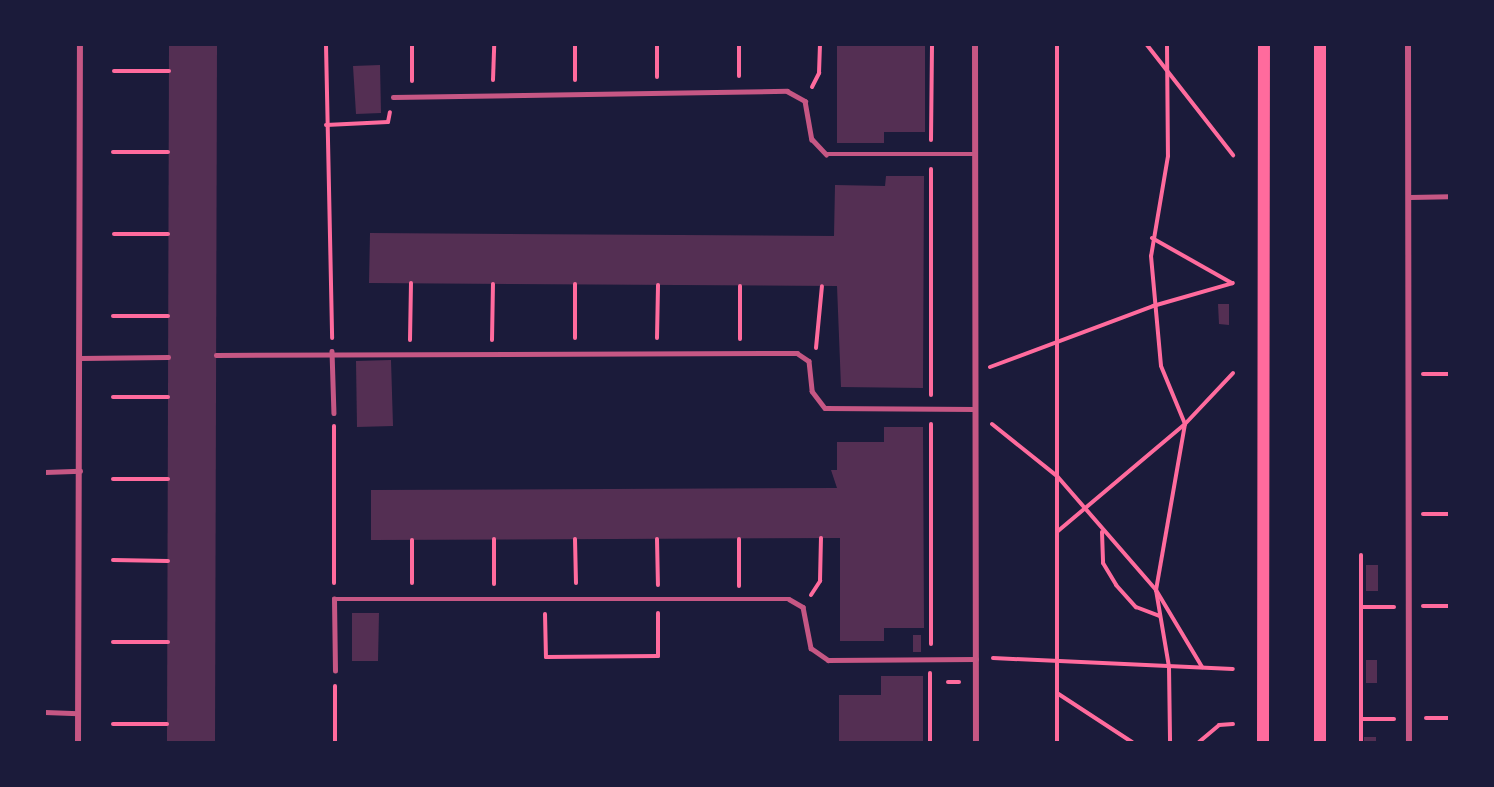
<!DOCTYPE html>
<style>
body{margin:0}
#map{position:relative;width:1494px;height:787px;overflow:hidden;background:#1b1b3a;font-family:"Fira Sans Condensed",sans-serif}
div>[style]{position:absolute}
.building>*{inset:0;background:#542f53}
.path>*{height:4px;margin:-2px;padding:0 2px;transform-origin:2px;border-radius:2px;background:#ff6b9d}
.service>*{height:4.5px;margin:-2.25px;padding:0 2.25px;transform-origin:2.25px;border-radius:2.25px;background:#c65784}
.minor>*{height:6px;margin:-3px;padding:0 3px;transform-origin:3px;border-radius:3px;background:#c65784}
.secondary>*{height:12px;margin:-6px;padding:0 6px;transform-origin:6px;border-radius:6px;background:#ff6b9d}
span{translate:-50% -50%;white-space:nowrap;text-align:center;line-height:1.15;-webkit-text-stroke:4.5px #1b1b3a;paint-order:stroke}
.frame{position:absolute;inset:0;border:46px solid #1b1b3a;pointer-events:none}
</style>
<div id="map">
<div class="building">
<i style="clip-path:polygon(169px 45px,217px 45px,215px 742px,167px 742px)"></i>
<i style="clip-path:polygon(837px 45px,925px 45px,925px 132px,884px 132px,884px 143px,837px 143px)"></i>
<i style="clip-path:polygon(380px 65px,381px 113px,356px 114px,353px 66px)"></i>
<i style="clip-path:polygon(886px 176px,924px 176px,923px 388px,841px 387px,837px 286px,369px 283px,370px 233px,834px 236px,835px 185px,885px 186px)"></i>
<i style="clip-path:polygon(1218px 304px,1229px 304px,1229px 325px,1219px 324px)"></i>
<i style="clip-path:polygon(391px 360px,393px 426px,357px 427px,356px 361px)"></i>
<i style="clip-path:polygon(884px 427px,923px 427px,924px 628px,884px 628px,884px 641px,840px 641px,840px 538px,371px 540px,371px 490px,837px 488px,831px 470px,837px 470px,837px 442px,884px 442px)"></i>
<i style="clip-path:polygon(1366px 565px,1378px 565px,1378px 591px,1366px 591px)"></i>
<i style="clip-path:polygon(352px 613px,379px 613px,378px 661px,352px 661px)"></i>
<i style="clip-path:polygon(913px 635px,921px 635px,921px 652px,913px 652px)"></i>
<i style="clip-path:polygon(1366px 660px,1377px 660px,1377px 683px,1366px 683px)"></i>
<i style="clip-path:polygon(881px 676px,923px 676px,923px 742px,839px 742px,839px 695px,881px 695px)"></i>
<i style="clip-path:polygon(1364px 737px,1376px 737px,1376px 742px,1364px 742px)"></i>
</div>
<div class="path">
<i style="left:326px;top:45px;width:293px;rotate:88.8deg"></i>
<i style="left:412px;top:45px;width:36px;rotate:90deg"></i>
<i style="left:1147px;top:45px;width:140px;rotate:52deg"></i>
<i style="left:1167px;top:45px;width:111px;rotate:89.5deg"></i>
<i style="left:1168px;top:156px;width:101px;rotate:99.6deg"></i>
<i style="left:1151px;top:256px;width:110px;rotate:84.8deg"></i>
<i style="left:1161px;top:366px;width:63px;rotate:67.5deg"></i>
<i style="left:1185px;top:424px;width:169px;rotate:99.9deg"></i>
<i style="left:1156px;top:590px;width:78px;rotate:80.4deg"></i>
<i style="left:1169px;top:667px;width:75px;rotate:89.2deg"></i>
<i style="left:114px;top:71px;width:55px"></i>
<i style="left:739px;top:76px;width:31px;rotate:-90deg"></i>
<i style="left:657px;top:77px;width:32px;rotate:-90deg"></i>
<i style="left:493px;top:80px;width:35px;rotate:-88deg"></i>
<i style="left:575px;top:80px;width:35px;rotate:-90deg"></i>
<i style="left:812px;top:87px;width:16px;rotate:-63deg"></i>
<i style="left:819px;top:73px;width:28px;rotate:-88deg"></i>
<i style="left:326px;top:125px;width:62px;rotate:-2.8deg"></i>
<i style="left:388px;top:122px;width:10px;rotate:-79deg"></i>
<i style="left:931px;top:140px;width:95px;rotate:-89.4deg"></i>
<i style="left:113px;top:152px;width:55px"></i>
<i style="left:114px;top:234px;width:54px"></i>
<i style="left:1152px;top:238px;width:92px;rotate:29.4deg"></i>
<i style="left:113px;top:316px;width:55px"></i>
<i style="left:575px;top:338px;width:54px;rotate:-90deg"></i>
<i style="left:657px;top:338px;width:53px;rotate:-88.9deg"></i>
<i style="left:740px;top:339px;width:53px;rotate:-90deg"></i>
<i style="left:410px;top:340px;width:57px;rotate:-89deg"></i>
<i style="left:492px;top:340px;width:56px;rotate:-89deg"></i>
<i style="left:816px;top:348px;width:62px;rotate:-84.5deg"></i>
<i style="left:990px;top:367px;width:174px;rotate:-20.5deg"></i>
<i style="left:1153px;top:306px;width:83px;rotate:-16deg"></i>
<i style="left:1423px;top:374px;width:26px"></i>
<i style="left:931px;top:395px;width:226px;rotate:-90deg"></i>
<i style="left:113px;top:397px;width:55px"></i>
<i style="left:992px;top:424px;width:83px;rotate:38.7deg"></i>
<i style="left:1057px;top:476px;width:151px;rotate:49deg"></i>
<i style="left:1156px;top:590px;width:90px;rotate:59.1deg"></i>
<i style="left:334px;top:426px;width:157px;rotate:90deg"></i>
<i style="left:113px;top:479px;width:55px"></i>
<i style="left:1423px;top:514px;width:26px"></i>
<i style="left:1058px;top:531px;width:166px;rotate:-40.1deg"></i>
<i style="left:1185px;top:424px;width:70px;rotate:-46.7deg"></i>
<i style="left:1102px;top:532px;width:31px;rotate:88deg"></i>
<i style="left:1103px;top:563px;width:26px;rotate:59deg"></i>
<i style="left:1116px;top:585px;width:30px;rotate:48deg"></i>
<i style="left:1136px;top:607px;width:25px;rotate:21deg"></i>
<i style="left:494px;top:539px;width:45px;rotate:90deg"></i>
<i style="left:575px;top:539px;width:44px;rotate:88.7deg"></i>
<i style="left:657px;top:539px;width:46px;rotate:88.8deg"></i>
<i style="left:1361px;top:555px;width:187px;rotate:90deg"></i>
<i style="left:113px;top:560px;width:55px;rotate:1deg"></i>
<i style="left:412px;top:583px;width:43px;rotate:-90deg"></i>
<i style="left:739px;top:586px;width:47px;rotate:-90deg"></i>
<i style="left:811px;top:595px;width:17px;rotate:-57deg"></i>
<i style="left:820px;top:581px;width:43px;rotate:-88.7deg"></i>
<i style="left:1423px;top:606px;width:26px"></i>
<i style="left:1362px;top:607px;width:32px"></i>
<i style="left:545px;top:614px;width:43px;rotate:88.7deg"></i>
<i style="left:546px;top:657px;width:112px;rotate:-0.5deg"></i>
<i style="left:658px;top:656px;width:43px;rotate:-90deg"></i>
<i style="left:113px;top:642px;width:55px"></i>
<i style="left:931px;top:644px;width:220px;rotate:-90deg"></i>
<i style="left:993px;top:658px;width:240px;rotate:2.6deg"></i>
<i style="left:948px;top:682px;width:11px"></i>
<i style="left:335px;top:686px;width:56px;rotate:90deg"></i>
<i style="left:1057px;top:693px;width:90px;rotate:33.2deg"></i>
<i style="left:1426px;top:718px;width:23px"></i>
<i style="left:1362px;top:719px;width:32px"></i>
<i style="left:113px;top:724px;width:54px"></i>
<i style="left:930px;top:742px;width:69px;rotate:-90deg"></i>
<i style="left:1057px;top:742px;width:697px;rotate:-90deg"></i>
<i style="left:1199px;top:742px;width:26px;rotate:-40deg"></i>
<i style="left:1219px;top:725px;width:14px;rotate:-4deg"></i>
</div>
<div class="service">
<i style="left:393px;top:97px;width:394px;rotate:-0.9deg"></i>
<i style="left:787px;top:91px;width:21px;rotate:29deg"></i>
<i style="left:805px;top:101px;width:39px;rotate:80deg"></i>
<i style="left:812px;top:139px;width:21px;rotate:47deg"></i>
<i style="left:826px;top:154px;width:150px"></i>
<i style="left:1410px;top:197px;width:39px;rotate:-1deg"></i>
<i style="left:332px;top:351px;width:62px;rotate:88.2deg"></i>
<i style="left:216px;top:355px;width:581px;rotate:-0.2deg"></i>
<i style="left:797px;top:353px;width:14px;rotate:34deg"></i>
<i style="left:809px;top:361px;width:30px;rotate:84deg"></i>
<i style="left:812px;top:391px;width:21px;rotate:53deg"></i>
<i style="left:825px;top:408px;width:150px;rotate:0.4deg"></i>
<i style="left:80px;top:358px;width:88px;rotate:-0.7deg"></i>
<i style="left:45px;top:472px;width:35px;rotate:-2deg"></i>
<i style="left:335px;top:671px;width:72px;rotate:-90.8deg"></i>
<i style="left:334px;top:599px;width:455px"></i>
<i style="left:789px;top:599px;width:16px;rotate:30deg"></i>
<i style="left:803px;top:607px;width:42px;rotate:79deg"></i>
<i style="left:811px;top:648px;width:21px;rotate:35deg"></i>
<i style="left:828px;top:660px;width:148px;rotate:-0.4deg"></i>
<i style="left:45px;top:712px;width:33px;rotate:2deg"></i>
</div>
<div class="minor">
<i style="left:975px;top:45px;width:697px;rotate:89.92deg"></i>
<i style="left:1408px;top:45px;width:697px;rotate:89.92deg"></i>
<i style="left:78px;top:742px;width:697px;rotate:-89.84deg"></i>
</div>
<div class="secondary">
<i style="left:1320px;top:45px;width:697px;rotate:90deg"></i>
<i style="left:1263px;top:742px;width:697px;rotate:-89.92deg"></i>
</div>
<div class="frame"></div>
</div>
